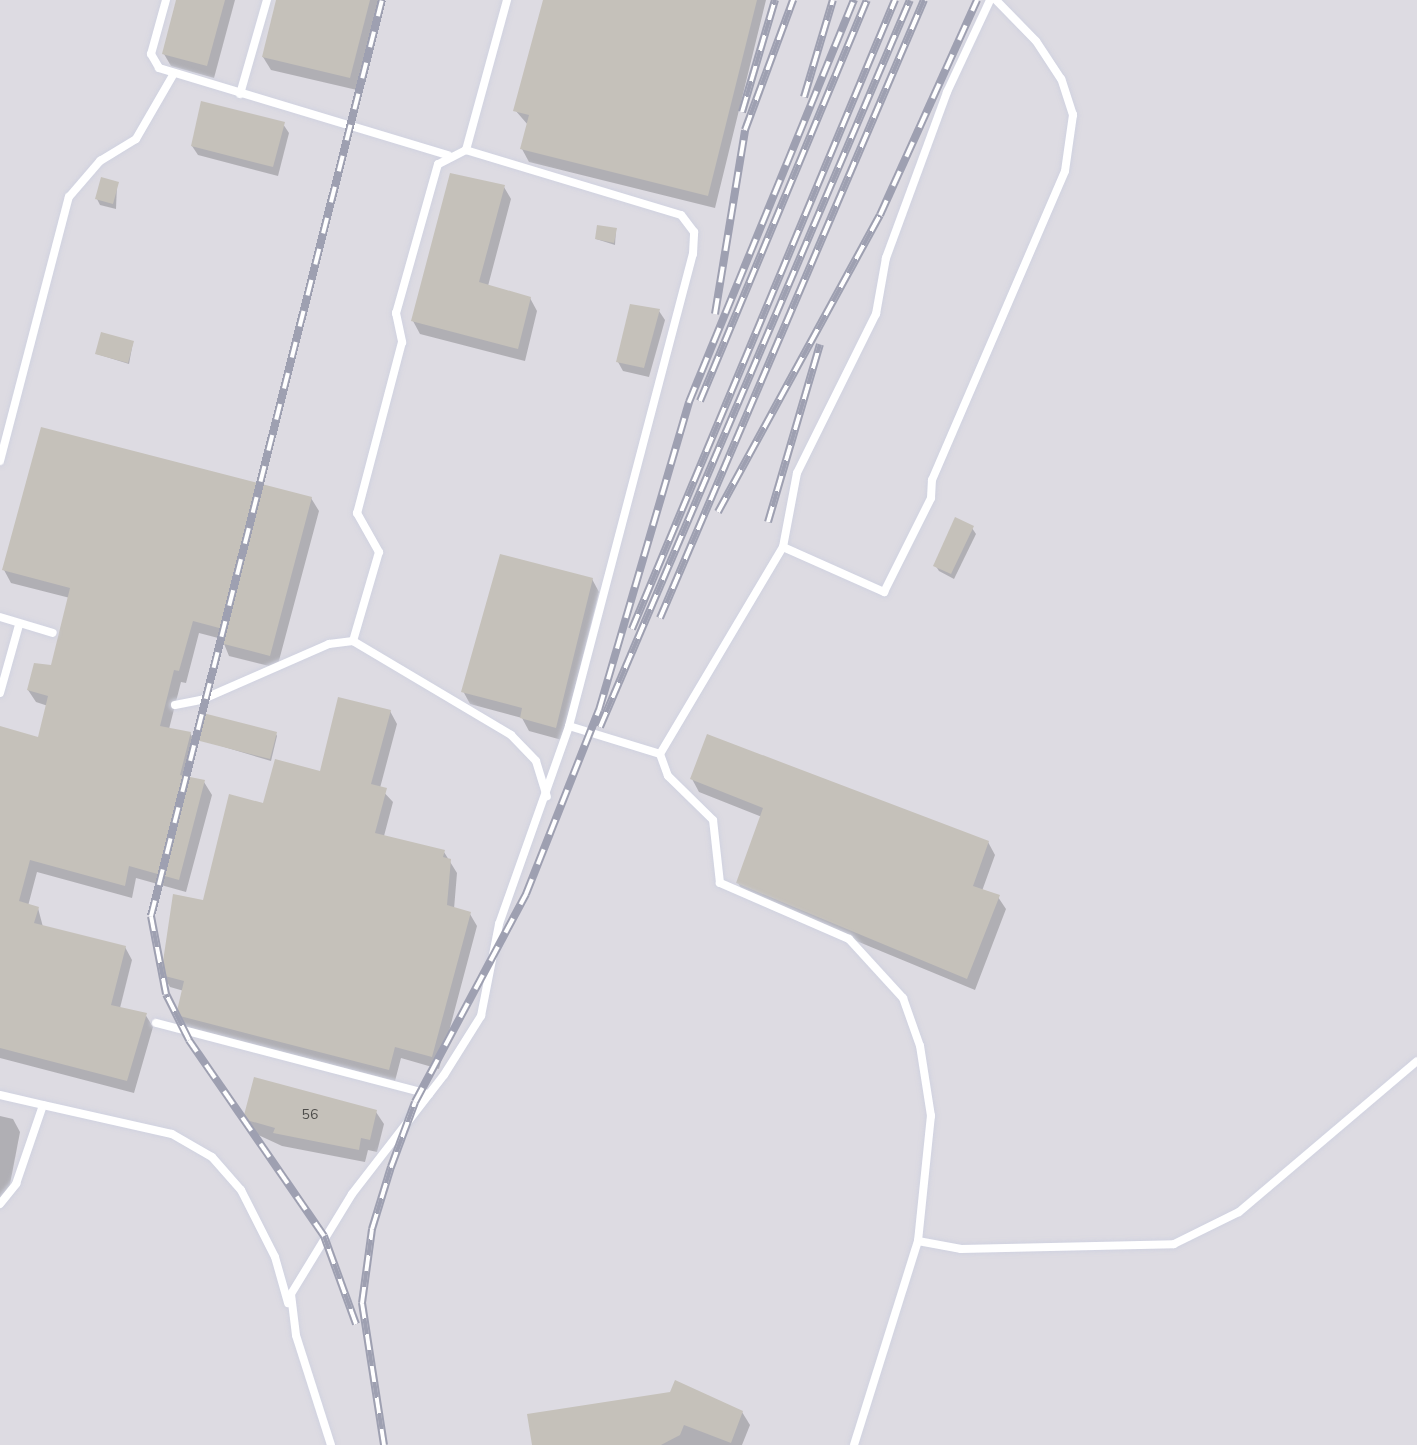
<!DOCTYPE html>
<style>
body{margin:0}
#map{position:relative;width:1417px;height:1445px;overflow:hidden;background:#eae4da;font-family:"Nunito Sans",sans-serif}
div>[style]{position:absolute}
.industrial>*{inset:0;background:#dddbe2}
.shadow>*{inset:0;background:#0003}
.building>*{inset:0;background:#c5c1ba}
.roads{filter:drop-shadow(0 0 2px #d0d2e0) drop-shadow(0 0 2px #d0d2e0)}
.lane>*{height:8px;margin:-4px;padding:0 4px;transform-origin:4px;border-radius:4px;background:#fff}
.rail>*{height:8px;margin-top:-4px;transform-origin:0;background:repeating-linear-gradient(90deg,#fff 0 16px,#9ea0b1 0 32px);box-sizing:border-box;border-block:2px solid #9ea0b1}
span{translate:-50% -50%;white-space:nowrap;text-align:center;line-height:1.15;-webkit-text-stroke:6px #fff;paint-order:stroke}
.number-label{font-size:14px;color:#4f4e4c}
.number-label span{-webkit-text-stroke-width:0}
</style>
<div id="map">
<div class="industrial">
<i style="clip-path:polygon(0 0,1417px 0,1417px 1445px,0 1445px)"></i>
</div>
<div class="shadow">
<i style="clip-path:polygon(178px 0,235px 0,214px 78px,171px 66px,164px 54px)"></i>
<i style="clip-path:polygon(278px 0,380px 0,357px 90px,271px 70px,263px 57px)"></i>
<i style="clip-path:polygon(545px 0,766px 0,715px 208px,529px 162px,522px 149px,528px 125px,515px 110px)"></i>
<i style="clip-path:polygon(283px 124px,289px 133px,278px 176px,198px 155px,192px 146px)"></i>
<i style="clip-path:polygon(117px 184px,116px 209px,100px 205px,97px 199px)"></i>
<i style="clip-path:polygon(504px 187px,511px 199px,488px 286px,530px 298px,537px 311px,525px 361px,420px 334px,413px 321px)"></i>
<i style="clip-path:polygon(616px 230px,615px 245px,596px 239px)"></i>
<i style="clip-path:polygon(659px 311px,665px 320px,649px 377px,623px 371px,618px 362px)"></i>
<i style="clip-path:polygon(133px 342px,129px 364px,97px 354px)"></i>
<i style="clip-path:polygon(311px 498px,319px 511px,277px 668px,229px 656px,222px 639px,199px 633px,186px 683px,181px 682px,169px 729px,190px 733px,197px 746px,189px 779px,204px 782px,212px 795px,186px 892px,136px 878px,132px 898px,37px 872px,28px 906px,38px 908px,43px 927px,125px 947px,132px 960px,120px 1008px,145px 1014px,153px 1027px,134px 1093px,0 1058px,0 728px,39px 739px,48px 706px,36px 702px,28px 690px,52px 667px,70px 598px,11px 583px,4px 570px)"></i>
<i style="clip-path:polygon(972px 528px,976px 534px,954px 579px,939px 571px,935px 565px)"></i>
<i style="clip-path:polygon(592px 579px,599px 592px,562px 740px,529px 731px,522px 718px,470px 704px,463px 691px)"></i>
<i style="clip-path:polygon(390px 711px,397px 724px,380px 788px,393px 802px,384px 836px,444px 852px,457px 873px,454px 909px,470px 914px,477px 926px,439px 1069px,401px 1058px,395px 1081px,185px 1027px,178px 1015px,184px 991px,170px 987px,163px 975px,265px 805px,321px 773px)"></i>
<i style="clip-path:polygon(277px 736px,271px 761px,198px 739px,276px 734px)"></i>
<i style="clip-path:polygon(692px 779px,988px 842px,995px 855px,982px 891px,998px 897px,1006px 909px,975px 990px,745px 895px,738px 883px,762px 817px,699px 792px)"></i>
<i style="clip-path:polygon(376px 1112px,384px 1124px,377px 1152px,368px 1150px,365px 1162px,282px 1146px,252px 1132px,244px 1119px)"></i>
<i style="clip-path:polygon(0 1116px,13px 1119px,20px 1132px,7px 1200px,0 1198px)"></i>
<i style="clip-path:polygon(742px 1412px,750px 1425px,742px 1445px,534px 1445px)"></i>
</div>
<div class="building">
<i style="clip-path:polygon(176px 0,225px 0,207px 66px,162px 54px)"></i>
<i style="clip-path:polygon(276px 0,370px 0,350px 78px,262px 57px)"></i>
<i style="clip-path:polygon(543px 0,757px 0,708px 196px,520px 149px,529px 115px,513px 111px)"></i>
<i style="clip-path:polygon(201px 101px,285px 122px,273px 167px,191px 146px)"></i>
<i style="clip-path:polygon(450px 173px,505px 185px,479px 282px,531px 297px,518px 349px,411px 321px)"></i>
<i style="clip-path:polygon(101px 177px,119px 182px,113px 204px,95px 199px)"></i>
<i style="clip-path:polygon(597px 225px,617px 228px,614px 243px,595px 239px)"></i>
<i style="clip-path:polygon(630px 304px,660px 309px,644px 368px,616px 362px)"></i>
<i style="clip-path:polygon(101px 332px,134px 341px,128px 363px,95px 354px)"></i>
<i style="clip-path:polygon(41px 427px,312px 497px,270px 656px,220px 643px,223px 629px,193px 621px,179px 671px,174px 670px,160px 726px,191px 732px,180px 775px,205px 780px,179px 880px,129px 866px,125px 886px,30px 860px,19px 901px,39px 907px,34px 923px,126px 946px,111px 1005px,147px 1013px,127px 1081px,0 1048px,0 726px,38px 737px,48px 696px,27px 690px,34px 663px,51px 665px,70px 588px,2px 570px)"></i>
<i style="clip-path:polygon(955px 517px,974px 526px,951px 574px,933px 566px)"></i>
<i style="clip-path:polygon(500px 554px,593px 578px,556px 728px,520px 718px,522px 708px,461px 692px)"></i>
<i style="clip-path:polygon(338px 697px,391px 710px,371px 784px,387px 788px,375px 833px,445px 850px,443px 857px,451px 859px,447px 905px,471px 912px,432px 1057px,395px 1047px,389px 1070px,176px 1015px,184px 981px,161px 975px,173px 894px,203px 900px,229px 794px,263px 803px,275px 759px,320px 771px)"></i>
<i style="clip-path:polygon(203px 713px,277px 732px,270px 759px,196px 740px)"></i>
<i style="clip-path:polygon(707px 734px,989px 841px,973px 886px,1000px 895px,967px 979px,736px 883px,763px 808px,690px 779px)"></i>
<i style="clip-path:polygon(254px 1077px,377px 1110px,370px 1140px,361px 1138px,359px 1150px,273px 1133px,275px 1128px,243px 1119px)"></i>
<i style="clip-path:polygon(675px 1380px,743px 1411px,731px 1443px,684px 1425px,680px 1435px,661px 1445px,532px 1445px,527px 1414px,670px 1392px)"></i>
</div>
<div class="roads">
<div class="lane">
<i style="left:166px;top:0;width:56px;rotate:105.5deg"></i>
<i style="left:151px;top:54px;width:16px;rotate:60deg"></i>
<i style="left:159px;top:68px;width:302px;rotate:16.8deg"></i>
<i style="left:240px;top:94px;width:98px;rotate:-74deg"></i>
<i style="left:466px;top:150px;width:156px;rotate:-74.7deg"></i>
<i style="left:0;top:461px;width:273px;rotate:-75.4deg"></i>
<i style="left:69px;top:197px;width:48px;rotate:-49.3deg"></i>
<i style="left:100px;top:161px;width:42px;rotate:-31.4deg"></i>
<i style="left:136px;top:139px;width:74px;rotate:-60deg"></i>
<i style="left:783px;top:547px;width:111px;rotate:24deg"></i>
<i style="left:884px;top:592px;width:105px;rotate:-63.4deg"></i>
<i style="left:931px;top:498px;width:18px;rotate:-87deg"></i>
<i style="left:932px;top:480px;width:336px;rotate:-66.7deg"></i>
<i style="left:1065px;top:171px;width:57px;rotate:-81.9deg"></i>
<i style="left:1073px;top:115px;width:38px;rotate:-108deg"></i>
<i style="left:1061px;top:79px;width:45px;rotate:-123.3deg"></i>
<i style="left:1036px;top:41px;width:57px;rotate:-134.3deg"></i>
<i style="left:0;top:617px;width:55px;rotate:16.8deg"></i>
<i style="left:0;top:693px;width:71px;rotate:-74.4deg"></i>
<i style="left:175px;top:705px;width:26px;rotate:-11deg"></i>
<i style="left:201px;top:700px;width:140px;rotate:-23.6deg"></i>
<i style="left:329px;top:644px;width:24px;rotate:-7deg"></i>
<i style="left:353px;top:641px;width:184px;rotate:30.7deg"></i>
<i style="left:511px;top:735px;width:36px;rotate:46deg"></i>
<i style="left:536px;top:761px;width:37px;rotate:73deg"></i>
<i style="left:569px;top:726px;width:95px;rotate:17.1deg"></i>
<i style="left:156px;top:1023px;width:282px;rotate:14.6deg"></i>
<i style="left:0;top:1095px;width:44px;rotate:13.1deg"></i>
<i style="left:0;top:1204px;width:26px;rotate:-51deg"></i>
<i style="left:16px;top:1184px;width:83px;rotate:-71.1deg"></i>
<i style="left:43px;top:1105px;width:132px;rotate:12.7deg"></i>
<i style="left:172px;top:1134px;width:46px;rotate:29.9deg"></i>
<i style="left:212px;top:1157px;width:44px;rotate:48.7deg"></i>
<i style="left:241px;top:1190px;width:75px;rotate:63.1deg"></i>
<i style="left:275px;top:1257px;width:48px;rotate:74.2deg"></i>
<i style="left:918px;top:1241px;width:44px;rotate:10.5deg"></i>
<i style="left:961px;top:1249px;width:213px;rotate:-1.3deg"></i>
<i style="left:1174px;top:1244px;width:72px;rotate:-26.2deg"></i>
<i style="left:1239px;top:1212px;width:233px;rotate:-40.3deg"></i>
<i style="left:331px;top:1445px;width:115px;rotate:-107.7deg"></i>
<i style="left:296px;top:1335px;width:41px;rotate:-97deg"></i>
<i style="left:291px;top:1294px;width:117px;rotate:-58.6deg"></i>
<i style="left:352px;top:1194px;width:150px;rotate:-52.3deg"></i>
<i style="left:444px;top:1075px;width:70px;rotate:-57.9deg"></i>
<i style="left:481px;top:1016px;width:94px;rotate:-78.9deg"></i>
<i style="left:499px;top:924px;width:210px;rotate:-70.5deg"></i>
<i style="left:569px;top:726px;width:488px;rotate:-75.3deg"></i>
<i style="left:693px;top:254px;width:22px;rotate:-87deg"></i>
<i style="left:694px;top:232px;width:21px;rotate:-127deg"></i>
<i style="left:681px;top:215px;width:225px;rotate:-163.2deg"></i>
<i style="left:466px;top:150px;width:31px;rotate:153deg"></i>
<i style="left:438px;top:164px;width:155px;rotate:105.7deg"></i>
<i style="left:396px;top:313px;width:30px;rotate:78deg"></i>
<i style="left:402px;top:342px;width:177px;rotate:104.7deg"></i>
<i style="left:357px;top:513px;width:45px;rotate:60.6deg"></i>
<i style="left:379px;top:552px;width:93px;rotate:106.3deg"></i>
<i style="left:854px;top:1445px;width:214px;rotate:-72.6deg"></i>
<i style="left:918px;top:1241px;width:126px;rotate:-84.1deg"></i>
<i style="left:931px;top:1116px;width:71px;rotate:-98.9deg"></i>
<i style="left:920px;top:1046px;width:51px;rotate:-109.5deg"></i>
<i style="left:903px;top:998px;width:80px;rotate:-132.5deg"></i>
<i style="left:849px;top:939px;width:141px;rotate:-156.5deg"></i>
<i style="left:720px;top:883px;width:63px;rotate:-96.3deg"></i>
<i style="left:713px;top:820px;width:63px;rotate:-135.6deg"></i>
<i style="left:668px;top:776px;width:23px;rotate:-110deg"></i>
<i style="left:660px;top:754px;width:241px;rotate:-59.3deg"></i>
<i style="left:783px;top:547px;width:75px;rotate:-79.3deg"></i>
<i style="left:797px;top:473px;width:178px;rotate:-63.6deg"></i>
<i style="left:876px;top:314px;width:57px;rotate:-79.9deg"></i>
<i style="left:886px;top:258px;width:177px;rotate:-69.8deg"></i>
<i style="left:947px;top:92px;width:102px;rotate:-64.9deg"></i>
</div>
</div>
<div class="rail">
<i style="left:804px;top:97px;width:101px;rotate:-73.4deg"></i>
<i style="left:742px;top:112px;width:117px;rotate:-73.6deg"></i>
<i style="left:715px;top:314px;width:186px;rotate:-80.7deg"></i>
<i style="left:745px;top:130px;width:139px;rotate:-69.7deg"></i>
<i style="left:700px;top:401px;width:434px;rotate:-67.4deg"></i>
<i style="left:718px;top:512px;width:338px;rotate:-61.4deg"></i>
<i style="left:880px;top:215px;width:236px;rotate:-65.7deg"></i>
<i style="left:768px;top:522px;width:185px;rotate:-73.7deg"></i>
<i style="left:660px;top:618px;width:672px;rotate:-66.87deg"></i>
<i style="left:632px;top:629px;width:682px;rotate:-67.31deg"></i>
<i style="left:600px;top:727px;width:790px;rotate:-66.91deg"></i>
<i style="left:356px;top:1324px;width:94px;rotate:-110deg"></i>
<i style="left:324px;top:1236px;width:238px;rotate:-124.6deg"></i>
<i style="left:189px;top:1040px;width:51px;rotate:-116.6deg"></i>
<i style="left:166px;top:994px;width:79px;rotate:-100.9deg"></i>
<i style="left:151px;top:916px;width:945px;rotate:-75.85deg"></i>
<i style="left:384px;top:1445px;width:144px;rotate:-98.8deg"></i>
<i style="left:362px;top:1303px;width:75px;rotate:-82.3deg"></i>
<i style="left:372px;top:1229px;width:65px;rotate:-73deg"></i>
<i style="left:391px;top:1167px;width:69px;rotate:-69.7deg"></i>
<i style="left:415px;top:1102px;width:236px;rotate:-61.9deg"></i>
<i style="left:526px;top:894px;width:198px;rotate:-68.4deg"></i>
<i style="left:599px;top:710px;width:321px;rotate:-73.7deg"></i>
<i style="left:689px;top:402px;width:435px;rotate:-67.7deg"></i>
</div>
<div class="number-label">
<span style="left:310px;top:1115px">56</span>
</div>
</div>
